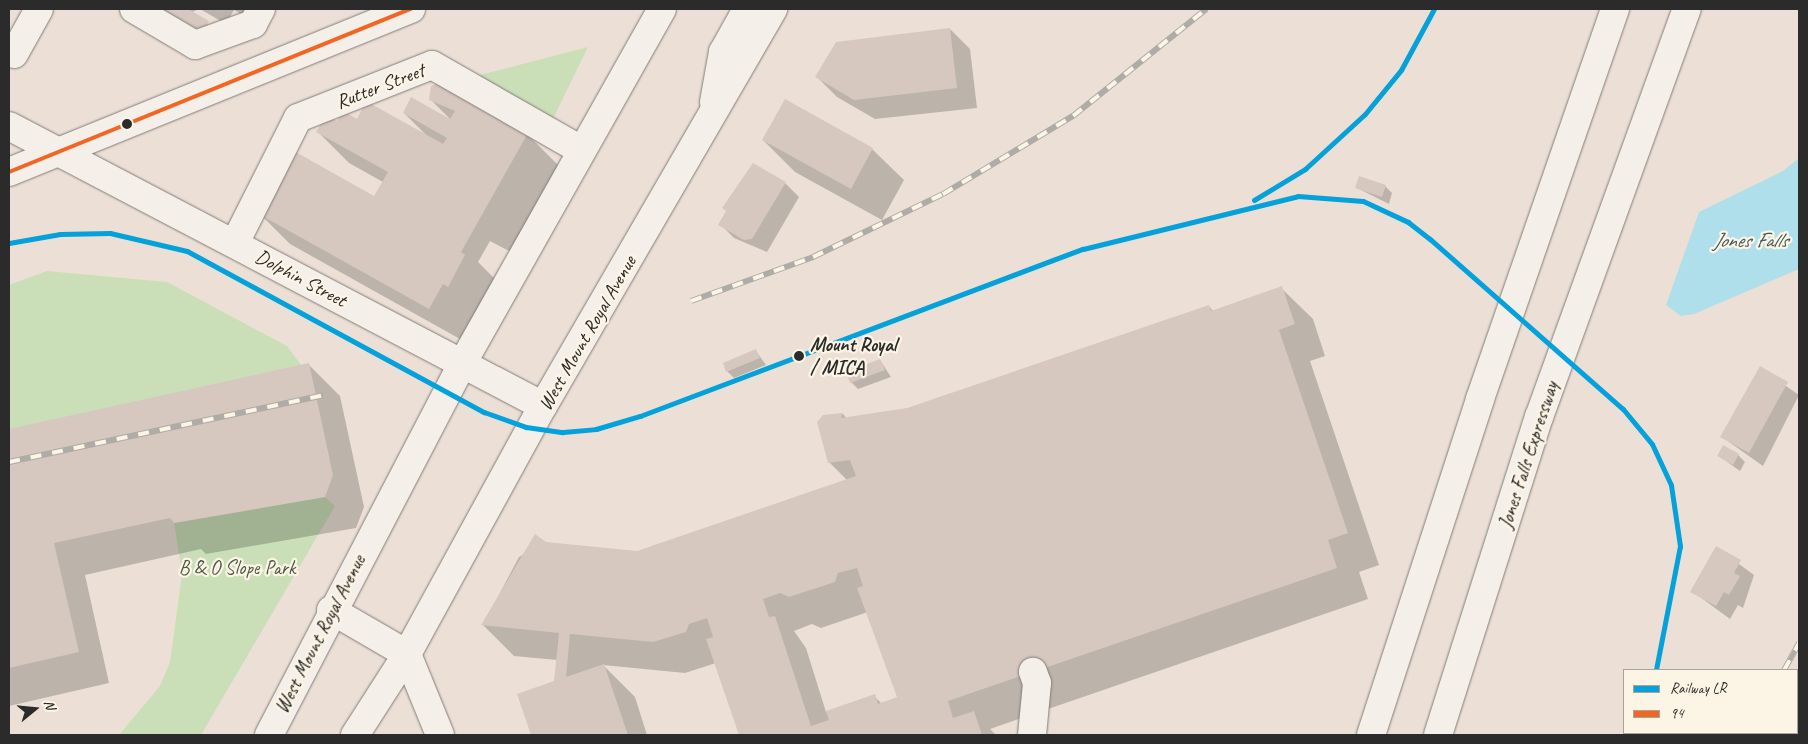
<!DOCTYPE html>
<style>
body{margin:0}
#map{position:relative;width:1808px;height:744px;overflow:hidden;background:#ece0d6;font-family:Caveat,sans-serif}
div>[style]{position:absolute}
.green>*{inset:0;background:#cadfb8}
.water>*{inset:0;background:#aedfea}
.shadow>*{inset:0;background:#0003}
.building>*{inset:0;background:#d6c7bf}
.roads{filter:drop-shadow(0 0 1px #827c78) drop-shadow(0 0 1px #827c78)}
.minor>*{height:28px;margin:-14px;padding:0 14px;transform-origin:14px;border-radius:14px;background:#f4efe9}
.major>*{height:28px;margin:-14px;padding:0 14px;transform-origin:14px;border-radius:14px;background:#f4efe9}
.highway>*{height:28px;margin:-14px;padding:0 14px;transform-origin:14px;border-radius:14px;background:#f4efe9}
.rail>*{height:5.5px;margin-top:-2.75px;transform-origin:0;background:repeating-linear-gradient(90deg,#fcf5e5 0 11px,#afaba7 0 22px);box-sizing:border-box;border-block:1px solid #afaba7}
.bus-1>*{height:4px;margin:-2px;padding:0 2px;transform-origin:2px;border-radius:2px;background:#f26522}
.rail-1>*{height:5px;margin:-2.5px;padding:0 2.5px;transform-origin:2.5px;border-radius:2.5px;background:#04a1db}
.dots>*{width:14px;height:14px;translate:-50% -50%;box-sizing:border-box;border:2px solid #fcf5e5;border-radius:50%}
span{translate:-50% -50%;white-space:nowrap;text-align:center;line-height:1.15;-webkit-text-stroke:4.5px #fcf5e5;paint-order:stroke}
.street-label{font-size:20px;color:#2b2b2b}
.stop-label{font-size:20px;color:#2b2b2b;font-weight:700}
.left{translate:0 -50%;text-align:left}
.park-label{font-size:20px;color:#4c5848}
.water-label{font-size:21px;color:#45585d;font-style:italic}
.frame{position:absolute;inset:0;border:10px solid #2b2b2b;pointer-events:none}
.legend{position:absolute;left:1623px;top:669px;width:175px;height:65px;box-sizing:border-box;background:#fcf5e5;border:1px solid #a8a49b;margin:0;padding:6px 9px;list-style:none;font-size:15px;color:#2b2b2b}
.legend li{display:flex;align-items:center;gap:10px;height:25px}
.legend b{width:25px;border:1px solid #a8a49b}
.north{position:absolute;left:10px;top:684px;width:50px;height:50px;-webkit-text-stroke:4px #fcf5e5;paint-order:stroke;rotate:73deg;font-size:14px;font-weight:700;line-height:20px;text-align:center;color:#2b2b2b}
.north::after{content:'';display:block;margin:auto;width:18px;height:22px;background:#2b2b2b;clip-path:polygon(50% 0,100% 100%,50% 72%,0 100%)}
</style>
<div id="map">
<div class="green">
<i style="clip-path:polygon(588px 47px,552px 121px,472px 77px)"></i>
<i style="clip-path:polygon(47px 271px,167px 282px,287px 346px,311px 378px,9px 450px,9px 285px)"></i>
<i style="clip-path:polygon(325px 497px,335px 506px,201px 735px,119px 735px,160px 686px,170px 662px,182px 574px,174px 523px)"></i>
</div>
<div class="water">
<i style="clip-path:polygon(1799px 158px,1799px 269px,1694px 314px,1681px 316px,1666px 305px,1699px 212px,1783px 171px)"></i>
</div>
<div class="shadow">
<i style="clip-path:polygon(143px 9px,199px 9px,192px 12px,222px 36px)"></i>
<i style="clip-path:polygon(200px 9px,261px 9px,254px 21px,234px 10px,226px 24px)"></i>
<i style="clip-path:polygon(950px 29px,970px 49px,977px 108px,875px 119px,837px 97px,817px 77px)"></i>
<i style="clip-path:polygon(430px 99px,527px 134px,559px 166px,511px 252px,490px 241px,478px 262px,495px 279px,460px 339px,290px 244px,259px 213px,375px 198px,383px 182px,349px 163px,318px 132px,357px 120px,427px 136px,404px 113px,451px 120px)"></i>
<i style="clip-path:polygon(763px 140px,872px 149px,904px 180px,882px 220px,795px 172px)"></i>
<i style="clip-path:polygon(785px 183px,799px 197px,767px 252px,734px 238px,720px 224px)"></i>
<i style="clip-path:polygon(1385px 186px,1392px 193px,1389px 204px,1357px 188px)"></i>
<i style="clip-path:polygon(evenodd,1281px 288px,1313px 319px,1325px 356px,1310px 361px,1379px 565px,1359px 572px,1368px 599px,990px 729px,996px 735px,743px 735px,716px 663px,685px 673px,603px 665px,635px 697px,647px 735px,532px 735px,518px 695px,555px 682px,557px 660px,514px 656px,483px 625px,519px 557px,545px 543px,637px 553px,847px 480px,829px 462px,824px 416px,843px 414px,847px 419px,907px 409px,1209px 306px,1213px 311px,1281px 288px,868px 612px,898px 698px,882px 704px,874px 696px,826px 712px,806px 648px,794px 631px,812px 624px,821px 628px,868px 612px)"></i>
<i style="clip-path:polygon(756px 351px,766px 365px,734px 378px,727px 371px)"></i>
<i style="clip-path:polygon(880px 360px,891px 377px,858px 389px,851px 382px)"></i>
<i style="clip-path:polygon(308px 364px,340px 396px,364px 507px,356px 528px,206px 554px,201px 549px,85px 575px,109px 683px,9px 706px,9px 430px)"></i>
<i style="clip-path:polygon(1760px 368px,1799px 395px,1763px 466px,1722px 437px)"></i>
<i style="clip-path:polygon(1738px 455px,1745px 462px,1740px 471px,1719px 456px)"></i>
<i style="clip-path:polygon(1717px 548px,1754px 575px,1743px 608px,1738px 605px,1730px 619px,1692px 591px)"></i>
</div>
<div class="building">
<i style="clip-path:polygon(151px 9px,188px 9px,209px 21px,199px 37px)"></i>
<i style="clip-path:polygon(950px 28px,957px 88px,854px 100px,815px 77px,836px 42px)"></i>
<i style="clip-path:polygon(439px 83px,528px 133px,461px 252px,465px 255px,448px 287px,443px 284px,429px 309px,257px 213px,292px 150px,374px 196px,388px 172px,316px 132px,326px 116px,337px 121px,343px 111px,357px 119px,366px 101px,443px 144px,447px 138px,403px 113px,411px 97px,450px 119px,455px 111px,429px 100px,431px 86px)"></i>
<i style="clip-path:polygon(785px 99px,873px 148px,851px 189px,762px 140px)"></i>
<i style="clip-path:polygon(753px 163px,786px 182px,752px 239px,744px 240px,718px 225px,726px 211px,722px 208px)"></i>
<i style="clip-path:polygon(1359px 176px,1386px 185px,1382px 197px,1355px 188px)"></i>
<i style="clip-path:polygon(evenodd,1282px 286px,1295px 324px,1279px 330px,1348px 533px,1328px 540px,1337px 568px,948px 701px,953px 718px,974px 711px,982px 735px,739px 735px,706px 639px,713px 637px,707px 618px,689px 624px,686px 632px,653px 642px,570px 634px,566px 677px,604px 664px,628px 735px,531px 735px,517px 694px,554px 681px,559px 633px,481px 625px,535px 534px,546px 542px,637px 551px,856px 476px,850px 460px,828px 463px,817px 422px,823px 415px,843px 413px,841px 418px,907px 408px,1209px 305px,1211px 311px,1282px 286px,857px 568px,863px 586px,857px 588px,897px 697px,878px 704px,875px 694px,826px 711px,829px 720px,811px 726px,775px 616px,769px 617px,763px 599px,780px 593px,789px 597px,835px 582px,838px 573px,857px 568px)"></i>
<i style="clip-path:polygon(756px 349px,760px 358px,726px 372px,723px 363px)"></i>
<i style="clip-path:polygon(880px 359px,885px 370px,850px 383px,846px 372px)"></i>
<i style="clip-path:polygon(309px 363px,333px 475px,325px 497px,174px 523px,170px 518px,54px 543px,79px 652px,9px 668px,9px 429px)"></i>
<i style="clip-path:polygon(1760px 366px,1788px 382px,1749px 453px,1720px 437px)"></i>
<i style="clip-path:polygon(1723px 445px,1739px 454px,1733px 465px,1717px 456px)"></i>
<i style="clip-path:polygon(1716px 546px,1741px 560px,1734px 573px,1740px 576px,1729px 595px,1724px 592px,1716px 606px,1690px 592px)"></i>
</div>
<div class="roads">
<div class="minor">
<i style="left:134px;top:9px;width:71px;rotate:30.5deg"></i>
<i style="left:195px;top:45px;width:62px;rotate:-19.9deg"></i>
<i style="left:253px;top:24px;width:17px;rotate:-62deg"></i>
<i style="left:14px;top:54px;width:51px;rotate:-60.9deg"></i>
<i style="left:9px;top:126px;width:603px;rotate:27.67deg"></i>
<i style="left:235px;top:243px;width:140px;rotate:-63.3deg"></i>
<i style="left:298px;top:118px;width:144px;rotate:-21.6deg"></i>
<i style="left:432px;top:65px;width:172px;rotate:29.7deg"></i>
<i style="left:331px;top:610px;width:88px;rotate:30.1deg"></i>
<i style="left:407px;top:654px;width:87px;rotate:67.8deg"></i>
<i style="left:1032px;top:735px;width:52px;rotate:-84.5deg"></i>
<i style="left:1037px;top:683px;width:12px;rotate:-110deg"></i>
</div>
<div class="major">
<i style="left:714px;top:102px;width:51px;rotate:-79.8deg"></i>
<i style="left:723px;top:52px;width:49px;rotate:-60.8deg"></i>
<i style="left:9px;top:172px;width:434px;rotate:-22.1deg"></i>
<i style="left:269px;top:735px;width:418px;rotate:-62.5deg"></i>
<i style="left:462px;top:364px;width:407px;rotate:-60.6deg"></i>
<i style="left:355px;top:735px;width:96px;rotate:-57.3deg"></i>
<i style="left:407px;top:654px;width:283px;rotate:-61.3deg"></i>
<i style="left:543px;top:406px;width:459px;rotate:-59.9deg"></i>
</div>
<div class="highway">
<i style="left:1371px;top:735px;width:353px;rotate:-72deg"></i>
<i style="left:1480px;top:399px;width:413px;rotate:-70.9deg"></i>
<i style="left:1438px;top:735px;width:334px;rotate:-72.4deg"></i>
<i style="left:1539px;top:417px;width:434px;rotate:-70.1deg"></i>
</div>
</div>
<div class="rail">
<i style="left:691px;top:301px;width:130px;rotate:-19.8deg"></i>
<i style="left:813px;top:257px;width:144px;rotate:-25.9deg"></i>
<i style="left:943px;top:194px;width:152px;rotate:-31deg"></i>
<i style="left:1073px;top:116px;width:171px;rotate:-38.8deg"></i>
<i style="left:9px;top:462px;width:321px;rotate:-12deg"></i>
<i style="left:1784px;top:670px;width:31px;rotate:-61deg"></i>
<i style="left:1747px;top:735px;width:3px;rotate:-45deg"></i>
</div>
<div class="bus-1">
<i style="left:9px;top:172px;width:434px;rotate:-22.1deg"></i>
</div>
<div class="rail-1">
<i style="left:1254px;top:200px;width:60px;rotate:-31.3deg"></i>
<i style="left:1305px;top:169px;width:81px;rotate:-42.5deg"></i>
<i style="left:1365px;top:114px;width:57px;rotate:-50.7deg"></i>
<i style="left:1401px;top:70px;width:69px;rotate:-61.6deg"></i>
<i style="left:9px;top:243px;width:52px;rotate:-10deg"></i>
<i style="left:60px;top:234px;width:50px;rotate:-1.1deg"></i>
<i style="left:110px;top:233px;width:79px;rotate:13.2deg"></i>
<i style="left:187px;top:251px;width:338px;rotate:28.5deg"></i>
<i style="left:484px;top:412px;width:45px;rotate:19.7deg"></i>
<i style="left:526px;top:427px;width:37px;rotate:8deg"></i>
<i style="left:563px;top:432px;width:33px;rotate:-5deg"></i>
<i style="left:596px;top:429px;width:46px;rotate:-16.5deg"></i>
<i style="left:640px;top:416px;width:473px;rotate:-20.7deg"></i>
<i style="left:1083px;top:249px;width:221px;rotate:-13.8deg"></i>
<i style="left:1298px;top:196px;width:65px;rotate:4.4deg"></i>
<i style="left:1363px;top:201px;width:50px;rotate:25deg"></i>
<i style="left:1408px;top:222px;width:28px;rotate:38deg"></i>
<i style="left:1430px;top:239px;width:257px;rotate:41.4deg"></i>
<i style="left:1623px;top:409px;width:45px;rotate:50.4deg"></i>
<i style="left:1652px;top:444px;width:45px;rotate:65.1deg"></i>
<i style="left:1671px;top:485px;width:62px;rotate:81.6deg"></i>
<i style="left:1680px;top:546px;width:126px;rotate:101deg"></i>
</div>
<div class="dots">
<i style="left:127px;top:124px;background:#2b2b2b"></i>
<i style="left:799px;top:356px;background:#2b2b2b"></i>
</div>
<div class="street-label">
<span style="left:380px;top:86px;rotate:-21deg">Rutter Street</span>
<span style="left:301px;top:278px;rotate:28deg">Dolphin Street</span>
<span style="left:587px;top:333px;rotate:-60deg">West Mount Royal Avenue</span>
<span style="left:1528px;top:455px;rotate:-72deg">Jones Falls Expressway</span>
<span style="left:320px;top:634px;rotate:-63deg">West Mount Royal Avenue</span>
</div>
<div class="stop-label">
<span class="left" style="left:810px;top:356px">Mount Royal<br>/ MICA</span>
</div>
<div class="park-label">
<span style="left:237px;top:567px">B &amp; O Slope Park</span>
</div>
<div class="water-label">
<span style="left:1750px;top:240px">Jones Falls</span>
</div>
<div class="frame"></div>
<ul class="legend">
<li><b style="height:6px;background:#04a1db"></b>Railway LR</li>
<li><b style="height:6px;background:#f26522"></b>94</li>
</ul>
<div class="north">N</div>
</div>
